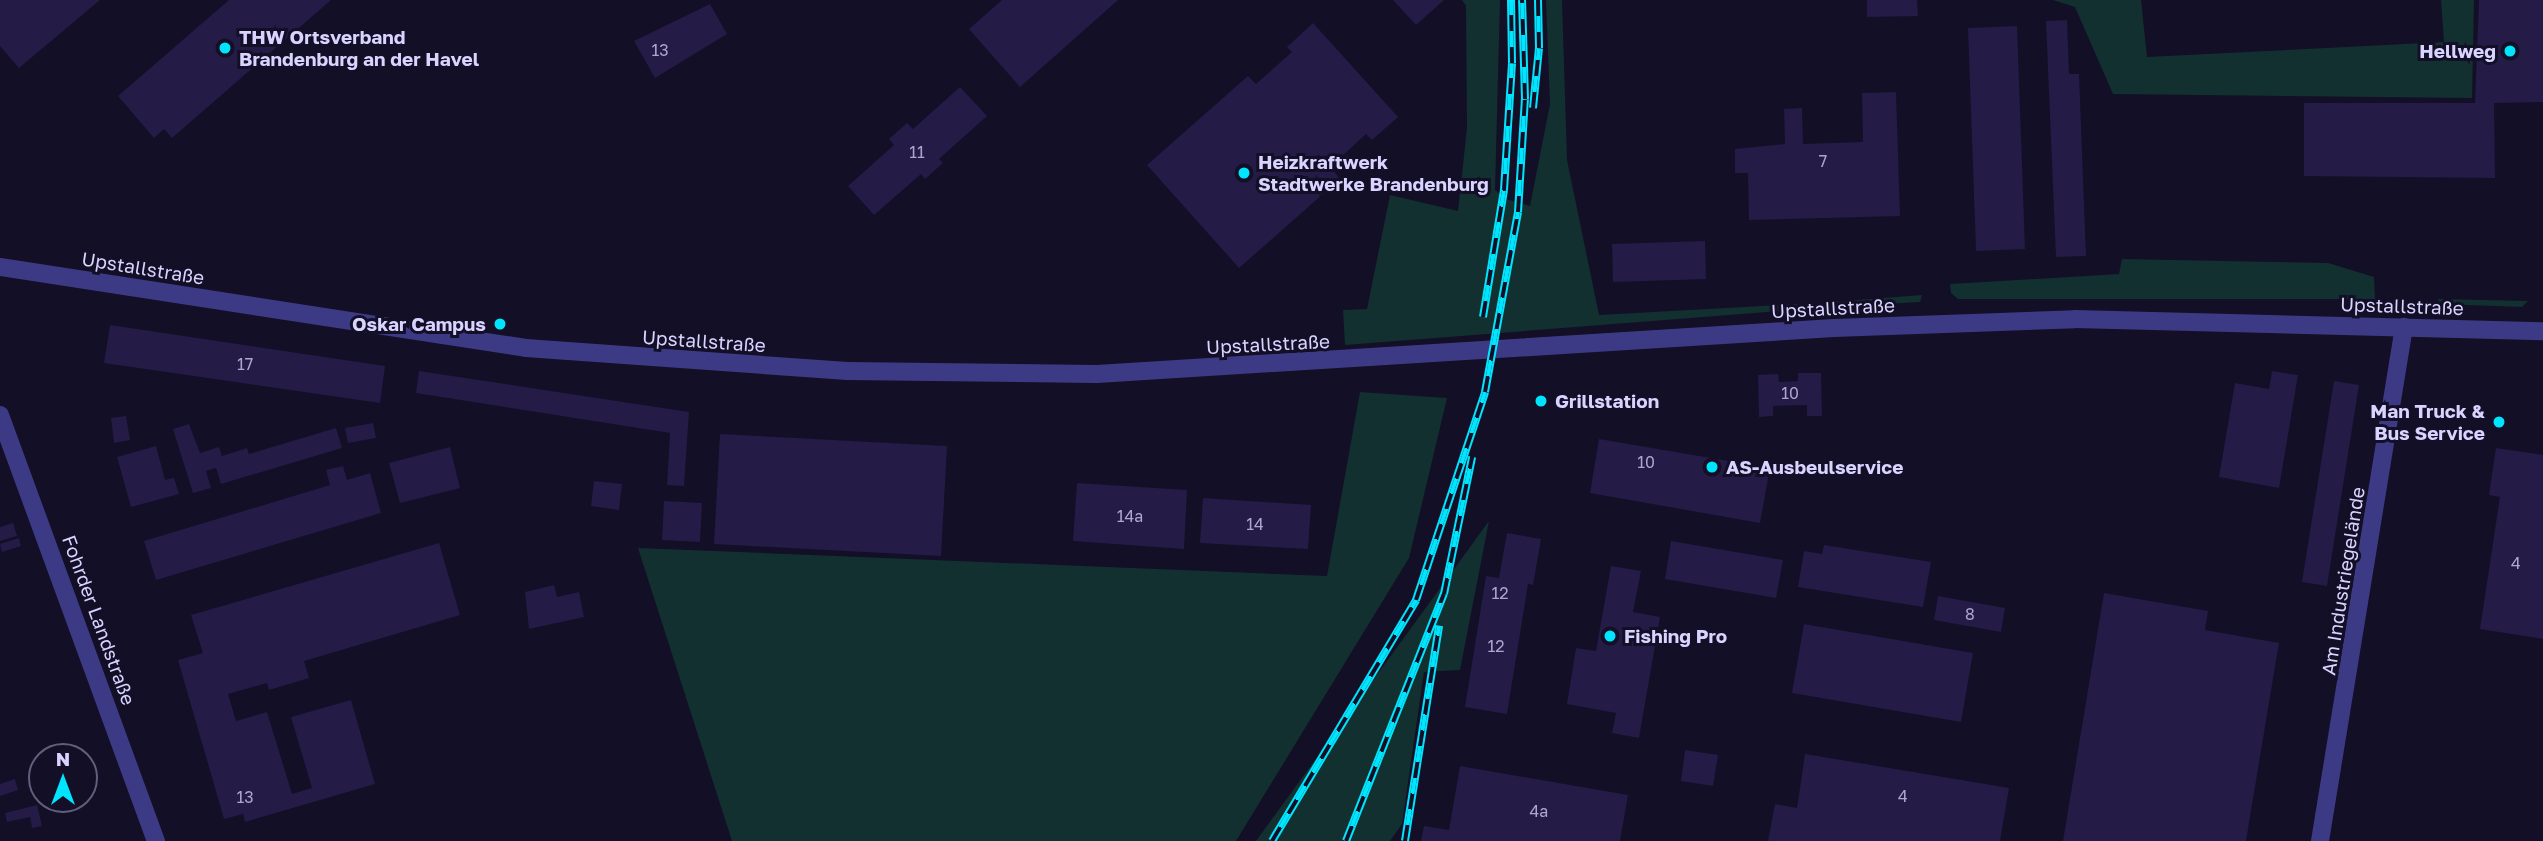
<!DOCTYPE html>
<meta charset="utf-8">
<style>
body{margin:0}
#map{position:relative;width:2543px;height:841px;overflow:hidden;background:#130f26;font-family:"Golos Text",sans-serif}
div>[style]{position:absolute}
.green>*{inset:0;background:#12302f}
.building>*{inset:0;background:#241b47}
.minor>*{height:18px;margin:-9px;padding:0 9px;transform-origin:9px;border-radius:9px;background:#3d3a85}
.rail>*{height:8px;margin-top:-4px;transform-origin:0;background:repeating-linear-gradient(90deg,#130f26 0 16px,#00e5ff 0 32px);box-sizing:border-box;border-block:2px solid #00e5ff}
.dots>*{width:19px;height:19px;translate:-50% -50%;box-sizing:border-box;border:4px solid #130f26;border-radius:50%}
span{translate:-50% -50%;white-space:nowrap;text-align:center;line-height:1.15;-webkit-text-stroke:6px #130f26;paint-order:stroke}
.number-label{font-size:16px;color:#aca6d1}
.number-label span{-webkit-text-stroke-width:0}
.poi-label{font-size:19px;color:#d9d4ff;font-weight:700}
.left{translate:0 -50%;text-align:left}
.right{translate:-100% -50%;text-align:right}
.street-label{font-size:19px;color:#d9d4ff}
.north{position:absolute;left:28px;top:743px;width:70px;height:70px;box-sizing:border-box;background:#130f26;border:2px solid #625e7d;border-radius:50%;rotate:0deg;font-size:19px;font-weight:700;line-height:28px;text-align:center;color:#d9d4ff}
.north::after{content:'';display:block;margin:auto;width:24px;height:32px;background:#00e5ff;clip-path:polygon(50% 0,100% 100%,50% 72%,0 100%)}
</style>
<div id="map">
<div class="green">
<i style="clip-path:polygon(1462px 0,1500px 0,1495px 190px,1506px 199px,1530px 206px,1550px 104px,1546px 0,1562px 0,1567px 160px,1599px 315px,1797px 304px,1794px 310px,1345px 345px,1343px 310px,1367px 309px,1390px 195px,1458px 211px,1467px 128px,1466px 6px)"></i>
<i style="clip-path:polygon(2053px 0,2141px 0,2147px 57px,2444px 42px,2441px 0,2474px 0,2472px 98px,2113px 94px,2075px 7px)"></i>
<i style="clip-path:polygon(2122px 259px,2328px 263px,2374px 277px,2375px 299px,1958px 299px,1951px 293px,1950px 284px,2119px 274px)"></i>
<i style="clip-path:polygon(1922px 295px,1920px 302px,1836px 307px,1832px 302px)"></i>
<i style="clip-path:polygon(2438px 299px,2439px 299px,2528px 301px,2522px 307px,2440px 304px)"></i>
<i style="clip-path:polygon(1360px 392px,1447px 398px,1409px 558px,1236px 841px,732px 841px,638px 548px,1327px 576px)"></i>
<i style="clip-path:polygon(1489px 521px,1460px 670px,1424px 672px,1402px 824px,1390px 841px,1256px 841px)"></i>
</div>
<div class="building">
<i style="clip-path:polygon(0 0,100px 0,19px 68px,0 46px)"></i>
<i style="clip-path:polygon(229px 0,331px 0,172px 138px,164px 129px,154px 138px,118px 96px)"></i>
<i style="clip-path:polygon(1002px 0,1118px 0,1020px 87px,969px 29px)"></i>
<i style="clip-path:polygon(1393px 0,1444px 0,1416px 25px)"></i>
<i style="clip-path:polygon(1867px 0,1917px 0,1918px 16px,1867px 17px)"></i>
<i style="clip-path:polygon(2479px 0,2543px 0,2543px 102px,2494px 103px,2495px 178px,2304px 176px,2304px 103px,2475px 103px)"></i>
<i style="clip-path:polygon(710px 4px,727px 34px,655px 78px,634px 41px)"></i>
<i style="clip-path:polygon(2067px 20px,2069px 74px,2079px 74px,2086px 256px,2056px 257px,2046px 21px)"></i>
<i style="clip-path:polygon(1313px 23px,1398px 117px,1372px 140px,1366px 134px,1330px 167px,1340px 179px,1239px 268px,1147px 165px,1248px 76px,1256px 84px,1292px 52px,1287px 47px)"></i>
<i style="clip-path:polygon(2017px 26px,2025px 249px,1976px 251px,1968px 28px)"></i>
<i style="clip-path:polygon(960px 87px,987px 116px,939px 159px,943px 163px,925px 179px,921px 174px,874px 215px,848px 186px,894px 145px,889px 139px,907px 123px,913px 129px)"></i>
<i style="clip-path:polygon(1896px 92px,1900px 216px,1749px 220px,1748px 173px,1735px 173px,1735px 149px,1785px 144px,1784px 109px,1802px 108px,1803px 144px,1863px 142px,1862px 93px)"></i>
<i style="clip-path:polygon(1705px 241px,1706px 279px,1613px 282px,1612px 244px)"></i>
<i style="clip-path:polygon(110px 325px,385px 366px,380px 403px,104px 363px)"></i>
<i style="clip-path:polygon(419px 371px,689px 412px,684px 486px,667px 485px,670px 433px,416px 393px)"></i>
<i style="clip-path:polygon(2272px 371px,2298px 375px,2279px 488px,2219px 477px,2235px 383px,2269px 389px)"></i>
<i style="clip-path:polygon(1798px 373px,1821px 373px,1822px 416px,1807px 416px,1807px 405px,1773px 406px,1773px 416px,1759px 417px,1758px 375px,1778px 374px,1779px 382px,1798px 381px)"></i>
<i style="clip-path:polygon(2334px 381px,2359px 385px,2327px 586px,2302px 582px)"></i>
<i style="clip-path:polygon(126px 416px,130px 440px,114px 443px,111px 418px)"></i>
<i style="clip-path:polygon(373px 423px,376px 438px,348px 443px,345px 428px)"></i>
<i style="clip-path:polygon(189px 424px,200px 453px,219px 447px,222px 456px,247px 448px,249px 454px,336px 428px,342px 448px,221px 484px,216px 468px,206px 471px,211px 488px,193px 493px,173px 429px)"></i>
<i style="clip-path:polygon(720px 434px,947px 446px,941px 556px,714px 544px)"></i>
<i style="clip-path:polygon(1599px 439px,1770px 468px,1760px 523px,1590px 493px)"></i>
<i style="clip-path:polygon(156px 446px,165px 480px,174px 478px,179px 494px,131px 507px,117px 457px)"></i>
<i style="clip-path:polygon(450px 447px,460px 488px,400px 503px,389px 463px)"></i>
<i style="clip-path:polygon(2496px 448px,2543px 455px,2543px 639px,2480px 629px,2500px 497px,2489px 495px)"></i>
<i style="clip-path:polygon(343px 466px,347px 480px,370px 473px,381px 513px,156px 580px,144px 541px,330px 485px,326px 470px)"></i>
<i style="clip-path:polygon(594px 481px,622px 484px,619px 510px,591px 506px)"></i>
<i style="clip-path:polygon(1077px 483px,1187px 490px,1184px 549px,1073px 541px)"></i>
<i style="clip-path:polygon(1203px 498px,1311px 505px,1308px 549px,1200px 543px)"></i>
<i style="clip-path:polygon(664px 501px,702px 503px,700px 542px,662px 540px)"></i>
<i style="clip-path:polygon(13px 523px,17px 536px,0 541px,0 527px)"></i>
<i style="clip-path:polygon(1507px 533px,1541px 539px,1533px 585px,1528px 584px,1507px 714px,1465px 707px,1486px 576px,1499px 578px)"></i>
<i style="clip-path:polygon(19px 538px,21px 546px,2px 552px,0 544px)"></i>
<i style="clip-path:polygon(1671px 541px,1783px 560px,1776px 598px,1665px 579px)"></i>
<i style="clip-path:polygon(439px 543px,460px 615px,304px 661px,309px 678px,269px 690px,267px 683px,228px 694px,236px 721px,267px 712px,292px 794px,312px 788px,291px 717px,351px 700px,375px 784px,245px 822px,243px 814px,224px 819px,178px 660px,203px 653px,191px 615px)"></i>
<i style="clip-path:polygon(1824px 545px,1931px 562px,1923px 607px,1798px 587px,1804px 551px,1822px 554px)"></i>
<i style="clip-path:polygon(1611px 566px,1641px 571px,1633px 612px,1660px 617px,1639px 738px,1612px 733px,1616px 713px,1567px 704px,1576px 648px,1596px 651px)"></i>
<i style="clip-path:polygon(554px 585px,557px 597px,579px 592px,584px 617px,529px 629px,525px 592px)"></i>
<i style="clip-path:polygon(2104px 593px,2208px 611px,2205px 630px,2279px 643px,2246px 841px,2063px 841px)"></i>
<i style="clip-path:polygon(1938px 596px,2005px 608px,2001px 632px,1934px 620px)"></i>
<i style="clip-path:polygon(1804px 624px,1973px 653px,1961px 722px,1792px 693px)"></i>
<i style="clip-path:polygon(1685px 750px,1718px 755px,1713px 786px,1681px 781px)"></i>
<i style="clip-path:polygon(1805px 754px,2009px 788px,2000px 841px,1768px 841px,1775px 804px,1797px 808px)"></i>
<i style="clip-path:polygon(1460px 766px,1628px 795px,1620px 841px,1421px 841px,1424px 826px,1449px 830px)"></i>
<i style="clip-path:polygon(15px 779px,18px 790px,0 796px,0 784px)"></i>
<i style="clip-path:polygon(37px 805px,42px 826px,32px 828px,30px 817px,7px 822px,5px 813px)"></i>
</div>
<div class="minor">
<i style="left:0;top:267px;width:532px;rotate:8.75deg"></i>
<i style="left:526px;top:348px;width:322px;rotate:4.1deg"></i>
<i style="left:847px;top:371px;width:250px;rotate:0.7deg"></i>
<i style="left:1097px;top:374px;width:738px;rotate:-3.57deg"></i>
<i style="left:1834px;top:328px;width:241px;rotate:-2.1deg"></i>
<i style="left:2075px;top:319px;width:468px;rotate:1.5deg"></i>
<i style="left:0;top:415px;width:454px;rotate:69.9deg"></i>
<i style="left:2320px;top:841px;width:521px;rotate:-80.72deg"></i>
</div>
<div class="rail">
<i style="left:1533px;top:108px;width:60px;rotate:-84.3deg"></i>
<i style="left:1539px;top:48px;width:48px;rotate:-91.2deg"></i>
<i style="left:1483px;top:317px;width:129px;rotate:-80.6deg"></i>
<i style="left:1504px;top:190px;width:127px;rotate:-86.4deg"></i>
<i style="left:1512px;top:63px;width:63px;rotate:-90.9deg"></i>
<i style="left:1272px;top:841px;width:281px;rotate:-59.1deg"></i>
<i style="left:1416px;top:600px;width:219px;rotate:-71.6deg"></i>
<i style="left:1485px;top:392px;width:183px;rotate:-79.6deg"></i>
<i style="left:1518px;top:212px;width:113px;rotate:-86.5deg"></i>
<i style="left:1525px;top:99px;width:99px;rotate:-91.7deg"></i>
<i style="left:1346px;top:841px;width:266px;rotate:-68.4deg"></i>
<i style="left:1444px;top:594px;width:140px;rotate:-78.4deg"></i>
<i style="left:1405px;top:841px;width:218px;rotate:-81deg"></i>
</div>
<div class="dots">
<i style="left:225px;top:48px;background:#00e5ff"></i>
<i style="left:2510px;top:51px;background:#00e5ff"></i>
<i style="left:1244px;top:173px;background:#00e5ff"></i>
<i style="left:500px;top:324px;background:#00e5ff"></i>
<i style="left:1541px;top:401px;background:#00e5ff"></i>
<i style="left:2499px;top:422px;background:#00e5ff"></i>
<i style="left:1712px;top:467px;background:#00e5ff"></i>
<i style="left:1610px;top:636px;background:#00e5ff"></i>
</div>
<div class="number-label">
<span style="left:660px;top:50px">13</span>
<span style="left:917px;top:152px">11</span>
<span style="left:1823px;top:161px">7</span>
<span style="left:245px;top:364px">17</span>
<span style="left:1790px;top:393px">10</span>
<span style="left:1646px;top:462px">10</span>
<span style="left:1130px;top:516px">14a</span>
<span style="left:1255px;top:524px">14</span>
<span style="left:2516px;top:563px">4</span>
<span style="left:1500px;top:593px">12</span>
<span style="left:1970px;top:614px">8</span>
<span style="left:1496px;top:646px">12</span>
<span style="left:1903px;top:796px">4</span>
<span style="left:245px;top:797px">13</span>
<span style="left:1539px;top:811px">4a</span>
</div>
<div class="poi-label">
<span class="left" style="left:239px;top:48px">THW Ortsverband<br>Brandenburg an der Havel</span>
<span class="right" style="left:2496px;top:51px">Hellweg</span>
<span class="left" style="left:1258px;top:173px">Heizkraftwerk<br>Stadtwerke Brandenburg</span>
<span class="right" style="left:486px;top:324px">Oskar Campus</span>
<span class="left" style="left:1555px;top:401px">Grillstation</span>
<span class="right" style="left:2485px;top:422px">Man Truck &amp;<br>Bus Service</span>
<span class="left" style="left:1726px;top:467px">AS-Ausbeulservice</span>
<span class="left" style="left:1624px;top:636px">Fishing Pro</span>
</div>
<div class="street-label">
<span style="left:143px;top:268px;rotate:9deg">Upstallstraße</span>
<span style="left:2402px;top:306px;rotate:2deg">Upstallstraße</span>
<span style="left:1833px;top:308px;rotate:-3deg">Upstallstraße</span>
<span style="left:704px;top:341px;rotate:4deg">Upstallstraße</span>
<span style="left:1268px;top:344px;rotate:-3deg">Upstallstraße</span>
<span style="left:2343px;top:581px;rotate:-81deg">Am Industriegelände</span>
<span style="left:99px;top:620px;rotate:70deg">Fohrder Landstraße</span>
</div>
<div class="north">N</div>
</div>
